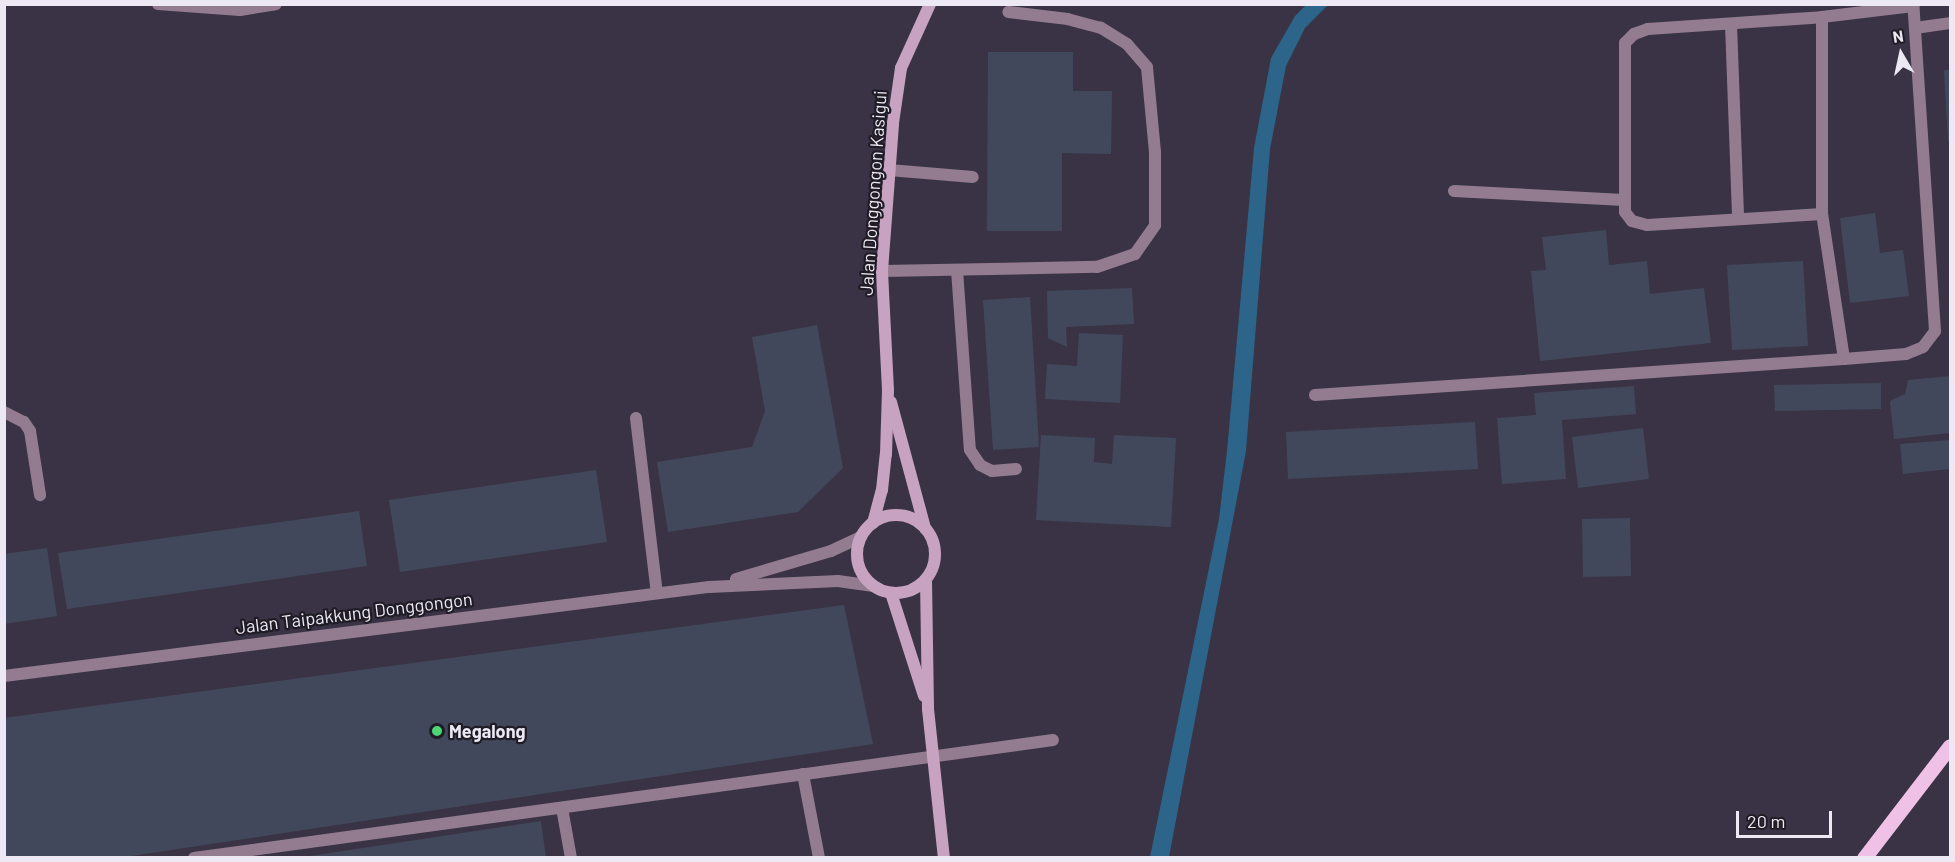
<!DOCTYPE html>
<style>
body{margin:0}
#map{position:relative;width:1955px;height:862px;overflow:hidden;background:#393345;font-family:Barlow,sans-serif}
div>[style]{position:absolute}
.water>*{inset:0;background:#2c648a}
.building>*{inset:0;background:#42485b}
.lane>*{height:12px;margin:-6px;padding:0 6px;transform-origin:6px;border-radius:6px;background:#937c8f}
.street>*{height:12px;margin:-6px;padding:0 6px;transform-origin:6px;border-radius:6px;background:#937c8f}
.secondary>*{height:12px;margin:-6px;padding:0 6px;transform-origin:6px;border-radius:6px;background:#c7a3c1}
.secondary>.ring{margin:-6px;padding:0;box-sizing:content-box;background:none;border:12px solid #c7a3c1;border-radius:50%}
.primary>*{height:15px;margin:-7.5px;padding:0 7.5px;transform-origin:7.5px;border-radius:7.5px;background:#efc1e7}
.dots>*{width:16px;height:16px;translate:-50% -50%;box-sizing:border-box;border:3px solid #1f1c25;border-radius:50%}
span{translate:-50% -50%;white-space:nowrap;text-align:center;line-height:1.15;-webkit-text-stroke:4.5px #1f1c25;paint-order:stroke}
.street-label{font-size:18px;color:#ece8f4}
.poi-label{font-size:18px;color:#ece8f4;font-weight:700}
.left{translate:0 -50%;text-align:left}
.frame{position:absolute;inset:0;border:6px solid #ece8f4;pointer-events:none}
.north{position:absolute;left:1871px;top:24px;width:60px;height:60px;-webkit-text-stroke:4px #1f1c25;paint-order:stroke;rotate:351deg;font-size:16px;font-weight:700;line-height:24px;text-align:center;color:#ece8f4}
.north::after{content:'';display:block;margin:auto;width:21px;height:27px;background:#ece8f4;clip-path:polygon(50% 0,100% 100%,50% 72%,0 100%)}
.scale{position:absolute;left:1736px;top:811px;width:96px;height:27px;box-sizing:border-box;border:3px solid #ece8f4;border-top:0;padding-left:8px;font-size:18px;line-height:21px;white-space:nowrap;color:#ece8f4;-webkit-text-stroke:4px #1f1c25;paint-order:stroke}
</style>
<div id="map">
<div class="water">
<i style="clip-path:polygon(1306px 5px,1328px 5px,1305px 28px,1286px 66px,1270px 149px,1246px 451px,1169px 857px,1150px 857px,1219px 519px,1227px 451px,1254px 148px,1271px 58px,1295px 16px)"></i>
</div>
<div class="building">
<i style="clip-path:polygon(988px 52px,1073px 52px,1073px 91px,1112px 91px,1111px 154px,1062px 153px,1062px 231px,987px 231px)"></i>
<i style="clip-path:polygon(1944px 70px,1950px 70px,1950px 141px,1948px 141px)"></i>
<i style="clip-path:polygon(1875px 213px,1880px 253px,1903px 250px,1909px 296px,1850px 303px,1840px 218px)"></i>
<i style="clip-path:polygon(1606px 230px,1609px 265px,1647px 261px,1650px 294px,1704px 288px,1711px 343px,1540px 361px,1531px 271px,1546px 270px,1542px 237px)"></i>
<i style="clip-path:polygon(1803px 261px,1808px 346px,1732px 350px,1727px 265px)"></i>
<i style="clip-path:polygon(1132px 288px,1134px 324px,1066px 327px,1067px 347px,1048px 338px,1047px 291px)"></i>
<i style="clip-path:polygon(1030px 297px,1039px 447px,993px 450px,983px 300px)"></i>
<i style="clip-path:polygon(817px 325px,843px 468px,798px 512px,668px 532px,657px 462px,752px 447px,765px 411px,752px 337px)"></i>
<i style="clip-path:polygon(1079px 333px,1123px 335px,1120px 403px,1045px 399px,1047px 364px,1077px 366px)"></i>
<i style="clip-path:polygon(1950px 376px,1950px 433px,1894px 439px,1890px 401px,1905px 394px,1908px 380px)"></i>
<i style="clip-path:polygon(1881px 383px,1881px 409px,1775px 411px,1774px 385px)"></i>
<i style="clip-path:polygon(1634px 386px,1636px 414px,1562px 420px,1566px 479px,1502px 484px,1497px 418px,1536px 415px,1534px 393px)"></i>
<i style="clip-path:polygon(1475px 422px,1478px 469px,1288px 479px,1286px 432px)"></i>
<i style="clip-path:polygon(1643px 428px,1649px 479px,1578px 488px,1572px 437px)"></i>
<i style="clip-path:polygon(1041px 435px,1095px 438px,1094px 462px,1112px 464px,1114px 435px,1176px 438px,1171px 527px,1036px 520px)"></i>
<i style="clip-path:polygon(1950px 440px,1950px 469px,1903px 474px,1900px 444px)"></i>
<i style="clip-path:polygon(596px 470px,607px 542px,400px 572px,389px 500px)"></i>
<i style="clip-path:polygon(359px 511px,367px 566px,67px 609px,58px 553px)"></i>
<i style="clip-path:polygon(1630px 518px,1631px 576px,1583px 577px,1582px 519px)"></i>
<i style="clip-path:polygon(47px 548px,57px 616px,4px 624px,4px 554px)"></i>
<i style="clip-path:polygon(844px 605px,873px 744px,118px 858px,4px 858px,4px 718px)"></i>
<i style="clip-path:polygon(541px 821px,546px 858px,310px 858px,310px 856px)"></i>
</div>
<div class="lane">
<i style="left:158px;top:4px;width:82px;rotate:4.2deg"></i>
<i style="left:240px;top:10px;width:36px;rotate:-9deg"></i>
<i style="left:1822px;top:17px;width:197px;rotate:90deg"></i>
<i style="left:1731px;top:24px;width:195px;rotate:87.9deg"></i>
<i style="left:1915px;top:28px;width:35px;rotate:-8deg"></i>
<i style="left:889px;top:170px;width:84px;rotate:4.8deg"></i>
<i style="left:1454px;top:191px;width:170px;rotate:3deg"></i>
<i style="left:957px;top:270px;width:180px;rotate:85.9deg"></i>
<i style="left:970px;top:450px;width:18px;rotate:56deg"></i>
<i style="left:980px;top:465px;width:13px;rotate:27deg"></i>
<i style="left:992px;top:471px;width:24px;rotate:-5deg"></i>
<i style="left:882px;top:271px;width:215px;rotate:-1.1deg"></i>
<i style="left:1097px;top:267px;width:40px;rotate:-18.9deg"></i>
<i style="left:1135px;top:254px;width:35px;rotate:-55deg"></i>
<i style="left:1155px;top:225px;width:73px;rotate:-90deg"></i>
<i style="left:1155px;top:152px;width:85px;rotate:-95.4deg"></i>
<i style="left:1147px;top:67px;width:30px;rotate:-131deg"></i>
<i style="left:1127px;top:44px;width:31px;rotate:-148deg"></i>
<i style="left:1101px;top:28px;width:34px;rotate:-165deg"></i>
<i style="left:1068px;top:19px;width:60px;rotate:-173.3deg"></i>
<i style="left:1844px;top:359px;width:147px;rotate:-98.6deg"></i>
<i style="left:1822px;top:214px;width:175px;rotate:176.4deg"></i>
<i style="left:1647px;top:225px;width:16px;rotate:-165deg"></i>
<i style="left:1632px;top:221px;width:11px;rotate:-128deg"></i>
<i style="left:1625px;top:212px;width:169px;rotate:-90deg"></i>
<i style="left:1625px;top:43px;width:13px;rotate:-45deg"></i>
<i style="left:1634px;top:34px;width:15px;rotate:-20deg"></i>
<i style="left:1648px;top:29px;width:174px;rotate:-3.9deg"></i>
<i style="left:1822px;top:17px;width:92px;rotate:-6.9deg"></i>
<i style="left:1315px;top:395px;width:530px;rotate:-3.89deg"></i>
<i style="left:1844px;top:359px;width:62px;rotate:-4.6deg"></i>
<i style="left:1906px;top:354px;width:18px;rotate:-22deg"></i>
<i style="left:1923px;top:347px;width:20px;rotate:-53deg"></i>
<i style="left:1935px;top:331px;width:328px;rotate:-93.8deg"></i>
<i style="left:4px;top:412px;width:22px;rotate:27deg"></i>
<i style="left:24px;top:422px;width:11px;rotate:56deg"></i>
<i style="left:30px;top:431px;width:65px;rotate:81.1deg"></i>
<i style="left:636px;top:418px;width:176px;rotate:83.2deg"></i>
<i style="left:803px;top:774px;width:86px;rotate:79.2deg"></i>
<i style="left:562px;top:808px;width:51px;rotate:79.8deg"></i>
<i style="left:194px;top:858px;width:867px;rotate:-7.82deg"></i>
</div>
<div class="street">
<i style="left:736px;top:579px;width:99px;rotate:-16.4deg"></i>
<i style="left:831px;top:551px;width:33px;rotate:-25deg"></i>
<i style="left:4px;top:676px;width:711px;rotate:-7.2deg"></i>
<i style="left:709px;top:587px;width:129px;rotate:-2.7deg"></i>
<i style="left:838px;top:581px;width:36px;rotate:8deg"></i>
</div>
<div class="secondary">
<i style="left:891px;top:402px;width:131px;rotate:74.9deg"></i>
<i class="ring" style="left:857px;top:515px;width:66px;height:66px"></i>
<i style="left:873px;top:523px;width:34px;rotate:-75deg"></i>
<i style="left:882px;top:490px;width:36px;rotate:-84deg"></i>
<i style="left:886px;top:454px;width:64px;rotate:-88.2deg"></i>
<i style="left:888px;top:390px;width:119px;rotate:-92.9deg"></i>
<i style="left:882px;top:271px;width:148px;rotate:-85.7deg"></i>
<i style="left:893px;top:123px;width:56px;rotate:-81.7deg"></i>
<i style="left:901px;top:68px;width:70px;rotate:-65.6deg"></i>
<i style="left:926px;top:580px;width:129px;rotate:89.1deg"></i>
<i style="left:928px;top:709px;width:150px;rotate:83.9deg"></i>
<i style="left:891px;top:593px;width:108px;rotate:72.2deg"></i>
</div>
<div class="primary">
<i style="left:1864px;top:858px;width:141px;rotate:-52.5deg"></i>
</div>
<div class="dots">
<i style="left:437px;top:731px;background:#4dd676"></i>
</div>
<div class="street-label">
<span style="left:873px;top:193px;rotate:-86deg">Jalan Donggongon Kasigui</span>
<span style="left:354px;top:613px;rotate:-7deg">Jalan Taipakkung Donggongon</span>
</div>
<div class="poi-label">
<span class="left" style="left:449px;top:731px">Megalong</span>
</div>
<div class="frame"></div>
<div class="north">N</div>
<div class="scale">20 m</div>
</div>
